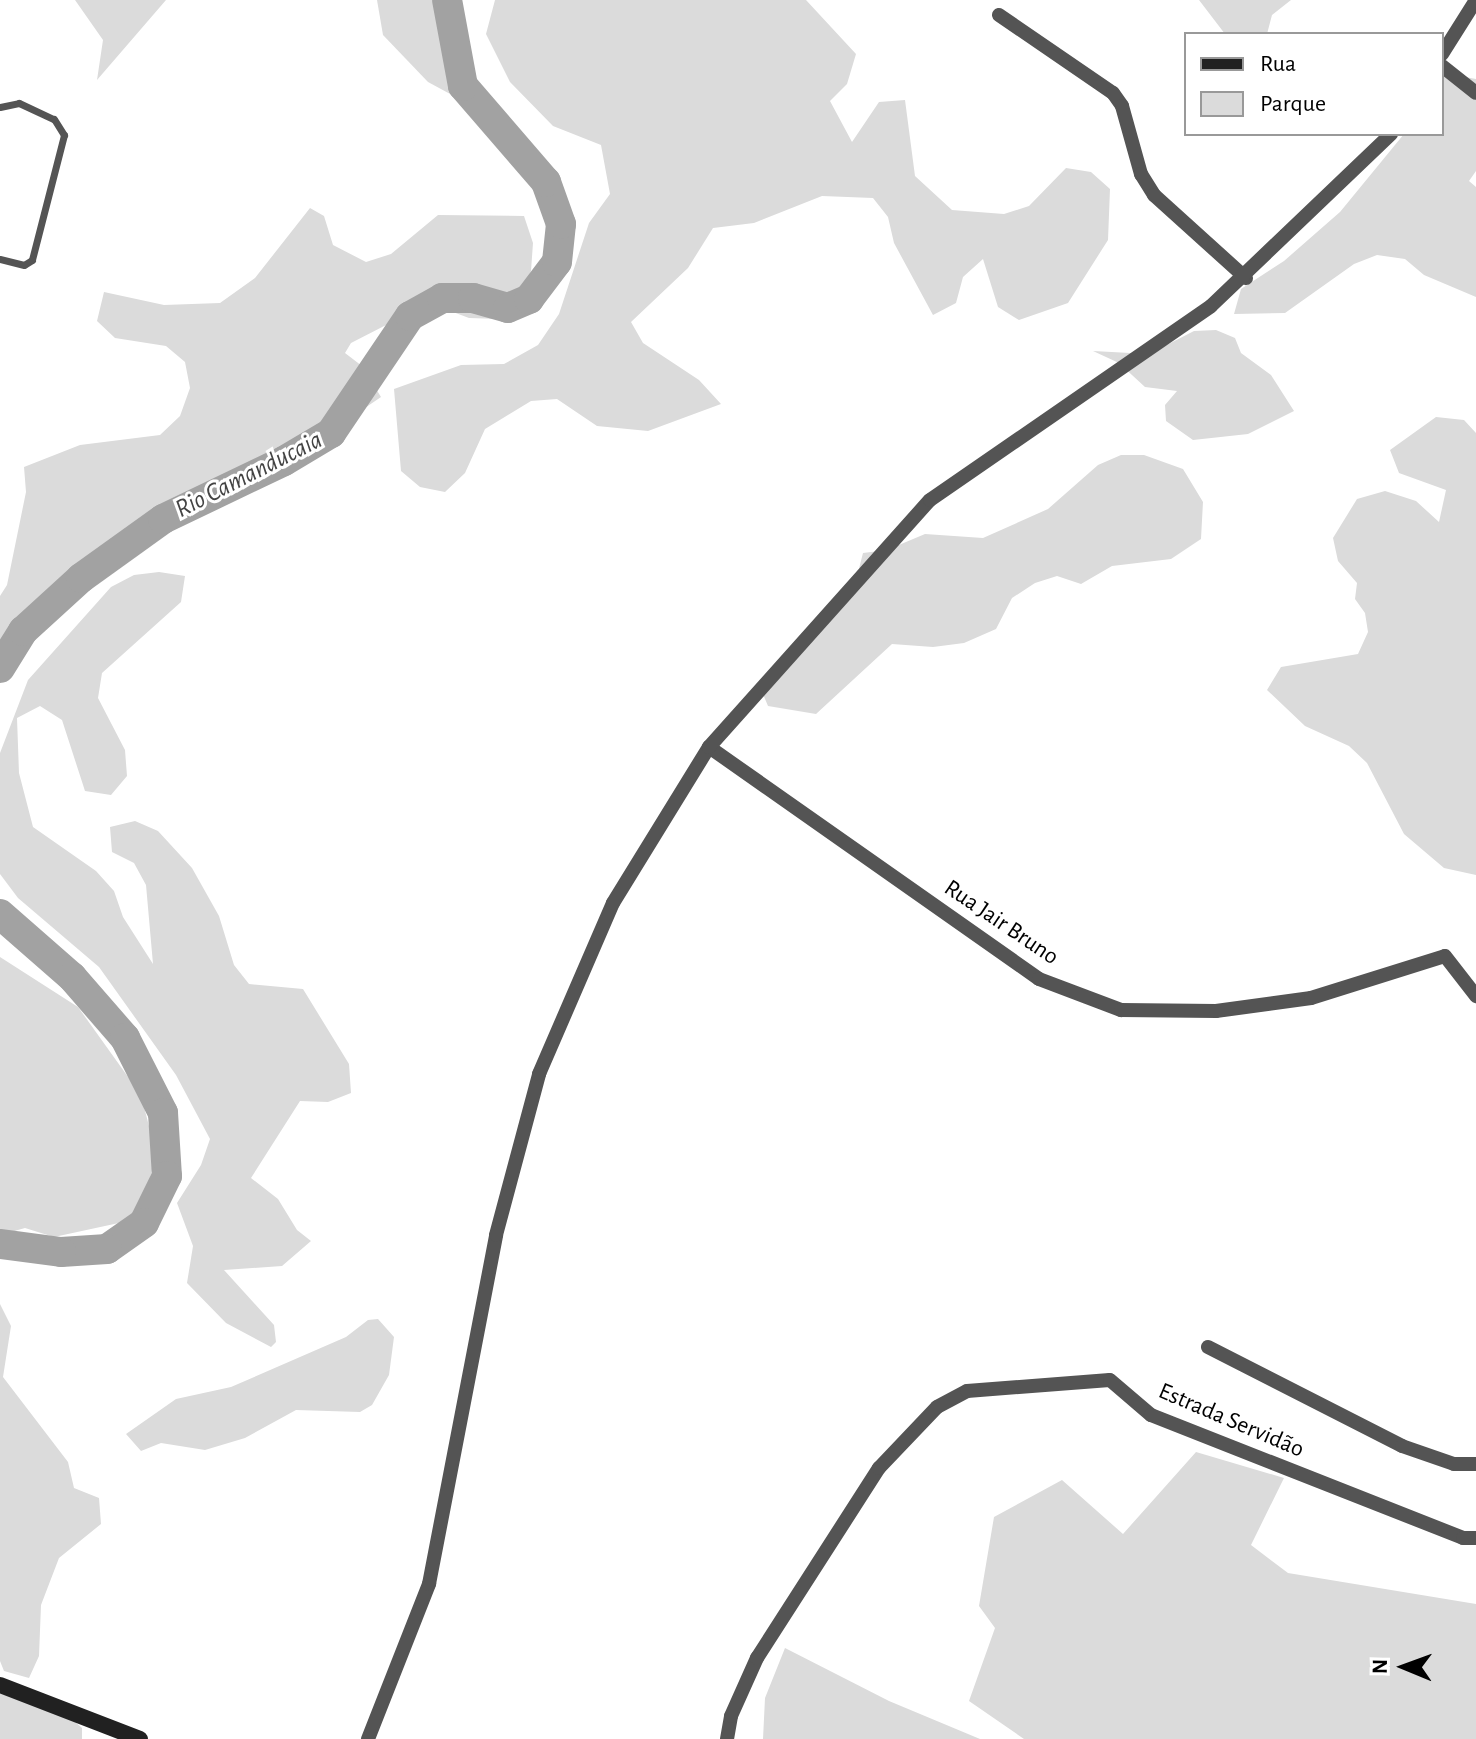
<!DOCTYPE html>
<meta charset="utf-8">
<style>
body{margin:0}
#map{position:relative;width:1476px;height:1739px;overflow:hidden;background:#fff;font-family:"Alegreya Sans",sans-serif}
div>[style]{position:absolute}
.green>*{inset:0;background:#dbdbdb}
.river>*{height:30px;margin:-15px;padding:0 15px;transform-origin:15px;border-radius:15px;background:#a2a2a2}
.service>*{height:7px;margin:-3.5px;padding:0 3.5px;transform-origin:3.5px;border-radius:3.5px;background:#545454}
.minor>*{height:14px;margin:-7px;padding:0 7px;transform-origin:7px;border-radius:7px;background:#545454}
.secondary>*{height:16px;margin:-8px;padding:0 8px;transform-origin:8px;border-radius:8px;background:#212121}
span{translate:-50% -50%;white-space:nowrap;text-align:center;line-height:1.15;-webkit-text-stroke:6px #fff;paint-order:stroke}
.street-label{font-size:24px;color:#000}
.water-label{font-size:26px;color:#434343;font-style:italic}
.legend{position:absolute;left:1184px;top:32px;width:260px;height:104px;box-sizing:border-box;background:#fff;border:2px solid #999;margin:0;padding:10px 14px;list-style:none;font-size:24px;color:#000}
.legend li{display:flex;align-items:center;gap:16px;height:40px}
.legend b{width:40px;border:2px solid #999}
.north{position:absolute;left:1364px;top:1627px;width:80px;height:80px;-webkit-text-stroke:6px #fff;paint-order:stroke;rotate:271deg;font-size:22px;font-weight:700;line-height:32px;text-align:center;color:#000}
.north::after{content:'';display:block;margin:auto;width:28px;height:36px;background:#000;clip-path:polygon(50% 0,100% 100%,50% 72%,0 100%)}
</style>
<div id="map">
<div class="green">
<i style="clip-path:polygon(75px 0,166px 0,97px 80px,103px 40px)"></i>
<i style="clip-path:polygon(377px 0,451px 0,452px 95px,428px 82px,383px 35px)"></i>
<i style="clip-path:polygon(495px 0,806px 0,856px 54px,847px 84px,830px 101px,852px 142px,879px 102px,905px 100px,915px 176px,952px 210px,1004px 214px,1029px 206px,1066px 168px,1091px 172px,1110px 189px,1108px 240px,1068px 303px,1019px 320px,998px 307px,983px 259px,963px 277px,956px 303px,933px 315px,894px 243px,888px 217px,873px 198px,822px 196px,754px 223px,713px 228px,688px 268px,631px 322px,643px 343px,699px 380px,721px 404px,648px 431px,597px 426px,557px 399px,531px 401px,485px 429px,465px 473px,445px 492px,420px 487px,401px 471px,394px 389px,461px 365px,504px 364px,538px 345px,559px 314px,589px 223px,610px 194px,601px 145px,553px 126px,510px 82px,486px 34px)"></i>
<i style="clip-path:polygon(1199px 0,1291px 0,1272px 15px,1267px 34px,1225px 34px)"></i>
<i style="clip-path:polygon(1449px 74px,1476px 79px,1476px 171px,1469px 181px,1476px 187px,1476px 297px,1424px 275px,1405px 259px,1377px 255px,1354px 264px,1285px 313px,1234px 314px,1241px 289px,1284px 261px,1340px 212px,1404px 134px,1442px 134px,1442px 77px)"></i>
<i style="clip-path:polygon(310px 208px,324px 216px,333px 245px,366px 262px,391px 254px,438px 215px,524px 216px,533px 243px,531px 271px,516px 305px,500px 319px,469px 318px,429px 303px,351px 343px,345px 353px,362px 366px,381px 397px,318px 440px,226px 486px,153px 538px,70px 574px,18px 618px,0 643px,0 596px,7px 585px,26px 492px,24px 467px,80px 445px,160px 435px,180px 416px,190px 388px,185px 362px,166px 346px,115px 338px,97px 321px,104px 292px,164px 305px,220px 303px,255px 278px)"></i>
<i style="clip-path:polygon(1216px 330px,1235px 338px,1241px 353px,1271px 375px,1294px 411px,1248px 434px,1193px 440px,1166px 421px,1165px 405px,1177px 391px,1145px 387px,1119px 363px,1093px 351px,1149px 354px,1194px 331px)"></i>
<i style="clip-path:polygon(1436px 417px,1464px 420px,1476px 433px,1476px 875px,1444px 868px,1404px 834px,1367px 763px,1349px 746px,1305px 726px,1267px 690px,1281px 667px,1358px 654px,1368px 632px,1365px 613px,1355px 599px,1357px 583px,1338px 561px,1333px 538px,1357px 499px,1385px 491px,1416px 501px,1439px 522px,1446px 490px,1399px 473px,1390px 450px)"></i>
<i style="clip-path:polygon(1121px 455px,1144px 455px,1183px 469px,1203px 502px,1201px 539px,1171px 559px,1112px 566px,1081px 584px,1057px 576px,1035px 583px,1012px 598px,996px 629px,964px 643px,933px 647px,892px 644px,816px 714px,768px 706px,760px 687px,854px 588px,863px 553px,887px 550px,925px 534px,983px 538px,1048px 509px,1098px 465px)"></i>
<i style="clip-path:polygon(159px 572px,185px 576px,181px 602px,102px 673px,98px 698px,125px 750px,127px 776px,111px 795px,85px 791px,62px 720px,40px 706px,17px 718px,19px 773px,33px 827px,96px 871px,114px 891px,123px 917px,153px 964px,146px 885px,134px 863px,112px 852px,110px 827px,135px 821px,158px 831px,192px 868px,219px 916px,234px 965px,249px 984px,303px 989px,349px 1064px,351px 1093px,328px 1102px,300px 1101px,251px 1178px,278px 1199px,297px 1230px,311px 1241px,282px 1266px,224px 1270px,274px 1325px,276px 1342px,271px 1347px,226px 1323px,187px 1283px,193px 1246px,177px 1203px,201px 1165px,210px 1139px,176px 1075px,99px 967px,18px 898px,0 874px,0 753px,28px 680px,111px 587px,134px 575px)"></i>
<i style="clip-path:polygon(0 957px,78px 1007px,141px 1095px,151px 1134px,153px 1167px,145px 1197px,128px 1221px,54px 1237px,25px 1228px,0 1235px)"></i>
<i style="clip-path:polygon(0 1304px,11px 1326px,3px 1377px,68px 1462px,74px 1488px,99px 1498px,101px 1524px,59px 1558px,41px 1605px,39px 1656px,29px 1678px,4px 1671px,0 1661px)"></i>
<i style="clip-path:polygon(378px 1319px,394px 1337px,389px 1375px,372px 1405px,360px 1412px,296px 1410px,245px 1438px,205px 1450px,161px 1443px,141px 1451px,126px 1434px,176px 1399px,231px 1387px,346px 1337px,368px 1320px)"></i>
<i style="clip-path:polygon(1196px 1452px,1284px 1478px,1251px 1545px,1288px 1573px,1476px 1604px,1476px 1739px,1024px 1739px,969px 1701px,995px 1628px,979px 1606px,994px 1517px,1062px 1480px,1123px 1534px)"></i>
<i style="clip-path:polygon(785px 1648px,889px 1701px,980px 1739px,763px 1739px,765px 1698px)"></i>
<i style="clip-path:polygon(0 1689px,63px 1711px,82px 1728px,82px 1739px,0 1739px)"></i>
</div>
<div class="river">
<i style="left:0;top:668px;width:44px;rotate:-58.1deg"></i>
<i style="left:23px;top:631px;width:79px;rotate:-42.4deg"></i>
<i style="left:81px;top:578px;width:101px;rotate:-35.7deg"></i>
<i style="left:163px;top:519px;width:134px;rotate:-25.6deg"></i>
<i style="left:284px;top:461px;width:55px;rotate:-30.8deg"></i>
<i style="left:331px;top:433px;width:141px;rotate:-56deg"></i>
<i style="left:410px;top:316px;width:37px;rotate:-29deg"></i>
<i style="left:442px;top:298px;width:31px"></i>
<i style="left:473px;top:298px;width:36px;rotate:16deg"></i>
<i style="left:508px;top:308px;width:23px;rotate:-23deg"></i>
<i style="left:529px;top:299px;width:46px;rotate:-52.9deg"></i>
<i style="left:557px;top:262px;width:38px;rotate:-84deg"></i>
<i style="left:561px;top:224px;width:45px;rotate:-109.7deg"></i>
<i style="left:546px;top:182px;width:127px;rotate:-130.8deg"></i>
<i style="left:463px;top:86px;width:87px;rotate:-100.5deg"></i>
<i style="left:0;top:914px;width:96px;rotate:41.2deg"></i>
<i style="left:72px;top:977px;width:81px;rotate:49deg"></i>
<i style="left:125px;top:1038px;width:84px;rotate:63.1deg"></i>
<i style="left:163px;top:1113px;width:63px;rotate:86.4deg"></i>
<i style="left:167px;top:1176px;width:52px;rotate:116.1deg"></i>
<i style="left:144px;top:1223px;width:45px;rotate:144.9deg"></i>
<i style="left:107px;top:1249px;width:46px;rotate:176.3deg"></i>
<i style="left:61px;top:1252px;width:62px;rotate:-172.5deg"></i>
</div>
<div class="service">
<i style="left:0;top:107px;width:19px;rotate:-12deg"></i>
<i style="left:19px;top:103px;width:38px;rotate:25deg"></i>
<i style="left:54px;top:119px;width:19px;rotate:58deg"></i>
<i style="left:64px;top:135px;width:129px;rotate:104.4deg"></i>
<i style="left:32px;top:260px;width:9px;rotate:148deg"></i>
<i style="left:24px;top:265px;width:25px;rotate:-166deg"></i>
</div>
<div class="minor">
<i style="left:999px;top:15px;width:138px;rotate:34.4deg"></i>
<i style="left:1113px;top:93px;width:16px;rotate:55deg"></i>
<i style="left:1122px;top:106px;width:71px;rotate:74.4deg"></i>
<i style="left:1141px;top:174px;width:25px;rotate:58deg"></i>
<i style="left:1154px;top:195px;width:124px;rotate:42.1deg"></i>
<i style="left:1442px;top:54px;width:64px;rotate:-57.8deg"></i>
<i style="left:1442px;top:66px;width:43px;rotate:38.5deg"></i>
<i style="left:709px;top:747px;width:403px;rotate:35.1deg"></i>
<i style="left:1039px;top:979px;width:88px;rotate:20.7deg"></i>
<i style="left:1121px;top:1010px;width:95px;rotate:0.6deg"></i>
<i style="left:1216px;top:1011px;width:96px;rotate:-7.8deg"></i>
<i style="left:1311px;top:998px;width:140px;rotate:-17.4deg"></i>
<i style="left:1445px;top:956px;width:51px;rotate:52.2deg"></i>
<i style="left:1208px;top:1347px;width:218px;rotate:27deg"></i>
<i style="left:1402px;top:1446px;width:55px;rotate:19.1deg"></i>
<i style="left:1454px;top:1464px;width:22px"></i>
<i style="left:368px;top:1739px;width:167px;rotate:-68.5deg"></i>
<i style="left:429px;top:1584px;width:355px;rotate:-79.1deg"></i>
<i style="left:496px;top:1235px;width:167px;rotate:-75deg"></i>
<i style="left:539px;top:1074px;width:186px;rotate:-66.6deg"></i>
<i style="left:613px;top:903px;width:183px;rotate:-58.4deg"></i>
<i style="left:709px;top:747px;width:331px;rotate:-48.2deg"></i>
<i style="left:930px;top:500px;width:341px;rotate:-34.6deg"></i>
<i style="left:1211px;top:306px;width:249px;rotate:-43.7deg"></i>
<i style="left:727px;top:1739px;width:23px;rotate:-80deg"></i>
<i style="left:731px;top:1716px;width:64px;rotate:-65.9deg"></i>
<i style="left:757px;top:1658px;width:226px;rotate:-57.3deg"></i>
<i style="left:879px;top:1468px;width:84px;rotate:-46.4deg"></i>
<i style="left:937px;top:1407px;width:34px;rotate:-28deg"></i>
<i style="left:967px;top:1391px;width:143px;rotate:-4.4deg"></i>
<i style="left:1110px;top:1380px;width:54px;rotate:40.5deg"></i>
<i style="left:1151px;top:1415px;width:335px;rotate:21.5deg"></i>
<i style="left:1463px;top:1538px;width:13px"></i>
</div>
<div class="secondary">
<i style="left:0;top:1685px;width:150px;rotate:21.1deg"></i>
</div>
<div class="street-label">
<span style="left:1001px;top:923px;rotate:34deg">Rua Jair Bruno</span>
<span style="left:1231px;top:1421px;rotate:23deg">Estrada Servidão</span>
</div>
<div class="water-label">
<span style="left:249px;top:475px;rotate:-27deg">Rio Camanducaia</span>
</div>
<ul class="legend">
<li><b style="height:10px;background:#212121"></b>Rua</li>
<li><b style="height:22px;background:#dbdbdb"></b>Parque</li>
</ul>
<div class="north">N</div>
</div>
